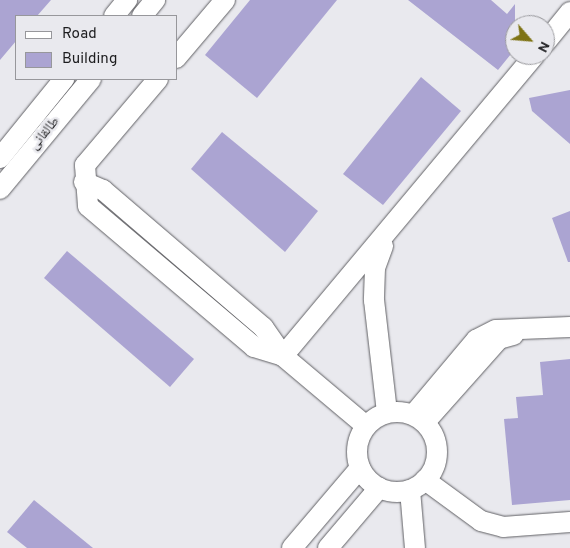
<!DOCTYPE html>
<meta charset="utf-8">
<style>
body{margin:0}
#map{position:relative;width:570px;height:548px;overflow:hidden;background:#e9e9ee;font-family:Overpass,"Noto Naskh Arabic",sans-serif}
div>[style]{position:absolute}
.building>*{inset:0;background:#aba4d2}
.roads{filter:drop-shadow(0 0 1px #606064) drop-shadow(0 0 1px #606064)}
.minor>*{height:20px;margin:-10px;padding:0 10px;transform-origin:10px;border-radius:10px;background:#fff}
.minor>.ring{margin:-10px;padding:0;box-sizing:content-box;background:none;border:20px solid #fff;border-radius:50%}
span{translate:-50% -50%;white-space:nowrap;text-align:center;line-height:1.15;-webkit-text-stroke:5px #e9e9ee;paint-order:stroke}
.street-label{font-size:14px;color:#1d1d1f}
.legend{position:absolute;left:15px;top:15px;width:162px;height:65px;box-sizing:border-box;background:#e9e9ee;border:1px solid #97979b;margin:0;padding:6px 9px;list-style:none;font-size:15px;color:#1d1d1f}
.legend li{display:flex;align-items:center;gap:10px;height:25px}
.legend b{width:25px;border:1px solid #97979b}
.north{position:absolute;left:505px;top:15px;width:50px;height:50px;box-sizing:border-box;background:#e9e9ee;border:1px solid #97979b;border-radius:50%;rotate:117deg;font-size:14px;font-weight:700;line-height:20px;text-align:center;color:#1d1d1f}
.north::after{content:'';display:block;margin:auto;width:18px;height:22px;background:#7e7314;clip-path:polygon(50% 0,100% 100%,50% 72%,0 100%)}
</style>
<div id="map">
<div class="building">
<i style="clip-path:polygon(0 0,51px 0,37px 16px,16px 16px,16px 41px,0 60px)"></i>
<i style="clip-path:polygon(250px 0,337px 0,257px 98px,205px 55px)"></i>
<i style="clip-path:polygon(408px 0,491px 0,507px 14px,515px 4px,515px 49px,498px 70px)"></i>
<i style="clip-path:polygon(421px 77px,461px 111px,383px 205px,343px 174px)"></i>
<i style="clip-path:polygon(570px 90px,570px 144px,532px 111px,529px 98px)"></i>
<i style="clip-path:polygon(222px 132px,318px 211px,285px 252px,191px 169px)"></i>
<i style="clip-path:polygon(570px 211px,570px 262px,568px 262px,552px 218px)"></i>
<i style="clip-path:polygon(67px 251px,194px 359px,170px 387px,44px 278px)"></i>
<i style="clip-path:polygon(570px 359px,570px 500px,512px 505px,504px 419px,518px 418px,516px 397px,543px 395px,540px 362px)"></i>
<i style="clip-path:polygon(34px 500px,93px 548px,27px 548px,7px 532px)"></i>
</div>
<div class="roads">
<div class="minor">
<i style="left:114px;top:16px;width:21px;rotate:-51deg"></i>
<i style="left:142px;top:16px;width:21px;rotate:-51deg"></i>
<i style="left:545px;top:43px;width:40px;rotate:-51deg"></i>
<i style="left:176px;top:58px;width:76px;rotate:-49.8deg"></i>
<i style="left:158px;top:79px;width:113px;rotate:130.3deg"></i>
<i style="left:85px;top:165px;width:41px;rotate:85.8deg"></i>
<i style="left:88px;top:206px;width:218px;rotate:40.3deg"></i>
<i style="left:254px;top:347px;width:30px;rotate:17deg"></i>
<i style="left:0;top:158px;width:102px;rotate:-51deg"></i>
<i style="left:84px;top:182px;width:21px;rotate:23deg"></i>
<i style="left:103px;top:190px;width:211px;rotate:40.6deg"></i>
<i style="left:263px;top:327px;width:35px;rotate:55deg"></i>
<i style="left:283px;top:356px;width:107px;rotate:40.1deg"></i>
<i style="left:0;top:189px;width:143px;rotate:-50.4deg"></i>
<i style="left:383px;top:246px;width:23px;rotate:110deg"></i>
<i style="left:375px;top:268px;width:32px;rotate:92deg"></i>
<i style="left:374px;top:300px;width:113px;rotate:83.4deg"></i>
<i style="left:283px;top:356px;width:393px;rotate:-50.1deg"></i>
<i class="ring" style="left:357px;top:412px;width:60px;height:60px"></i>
<i style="left:414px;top:414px;width:97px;rotate:-50deg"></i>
<i style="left:476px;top:340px;width:22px;rotate:-27deg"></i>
<i style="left:496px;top:330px;width:74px;rotate:-2.3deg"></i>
<i style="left:425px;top:422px;width:111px;rotate:-48.3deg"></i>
<i style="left:499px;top:339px;width:15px;rotate:-16deg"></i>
<i style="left:425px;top:480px;width:69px;rotate:36.2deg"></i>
<i style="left:481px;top:521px;width:23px;rotate:15deg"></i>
<i style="left:503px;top:527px;width:67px;rotate:-4.3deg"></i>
<i style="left:410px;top:490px;width:58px;rotate:85.1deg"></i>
<i style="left:292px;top:548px;width:105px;rotate:-49.6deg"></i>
<i style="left:328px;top:548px;width:79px;rotate:-49.6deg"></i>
</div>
</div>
<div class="street-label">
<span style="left:45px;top:134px;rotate:-51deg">طالقانی</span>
</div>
<ul class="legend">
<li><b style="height:6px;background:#fff"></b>Road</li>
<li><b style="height:14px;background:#aba4d2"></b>Building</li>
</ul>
<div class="north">N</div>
</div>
